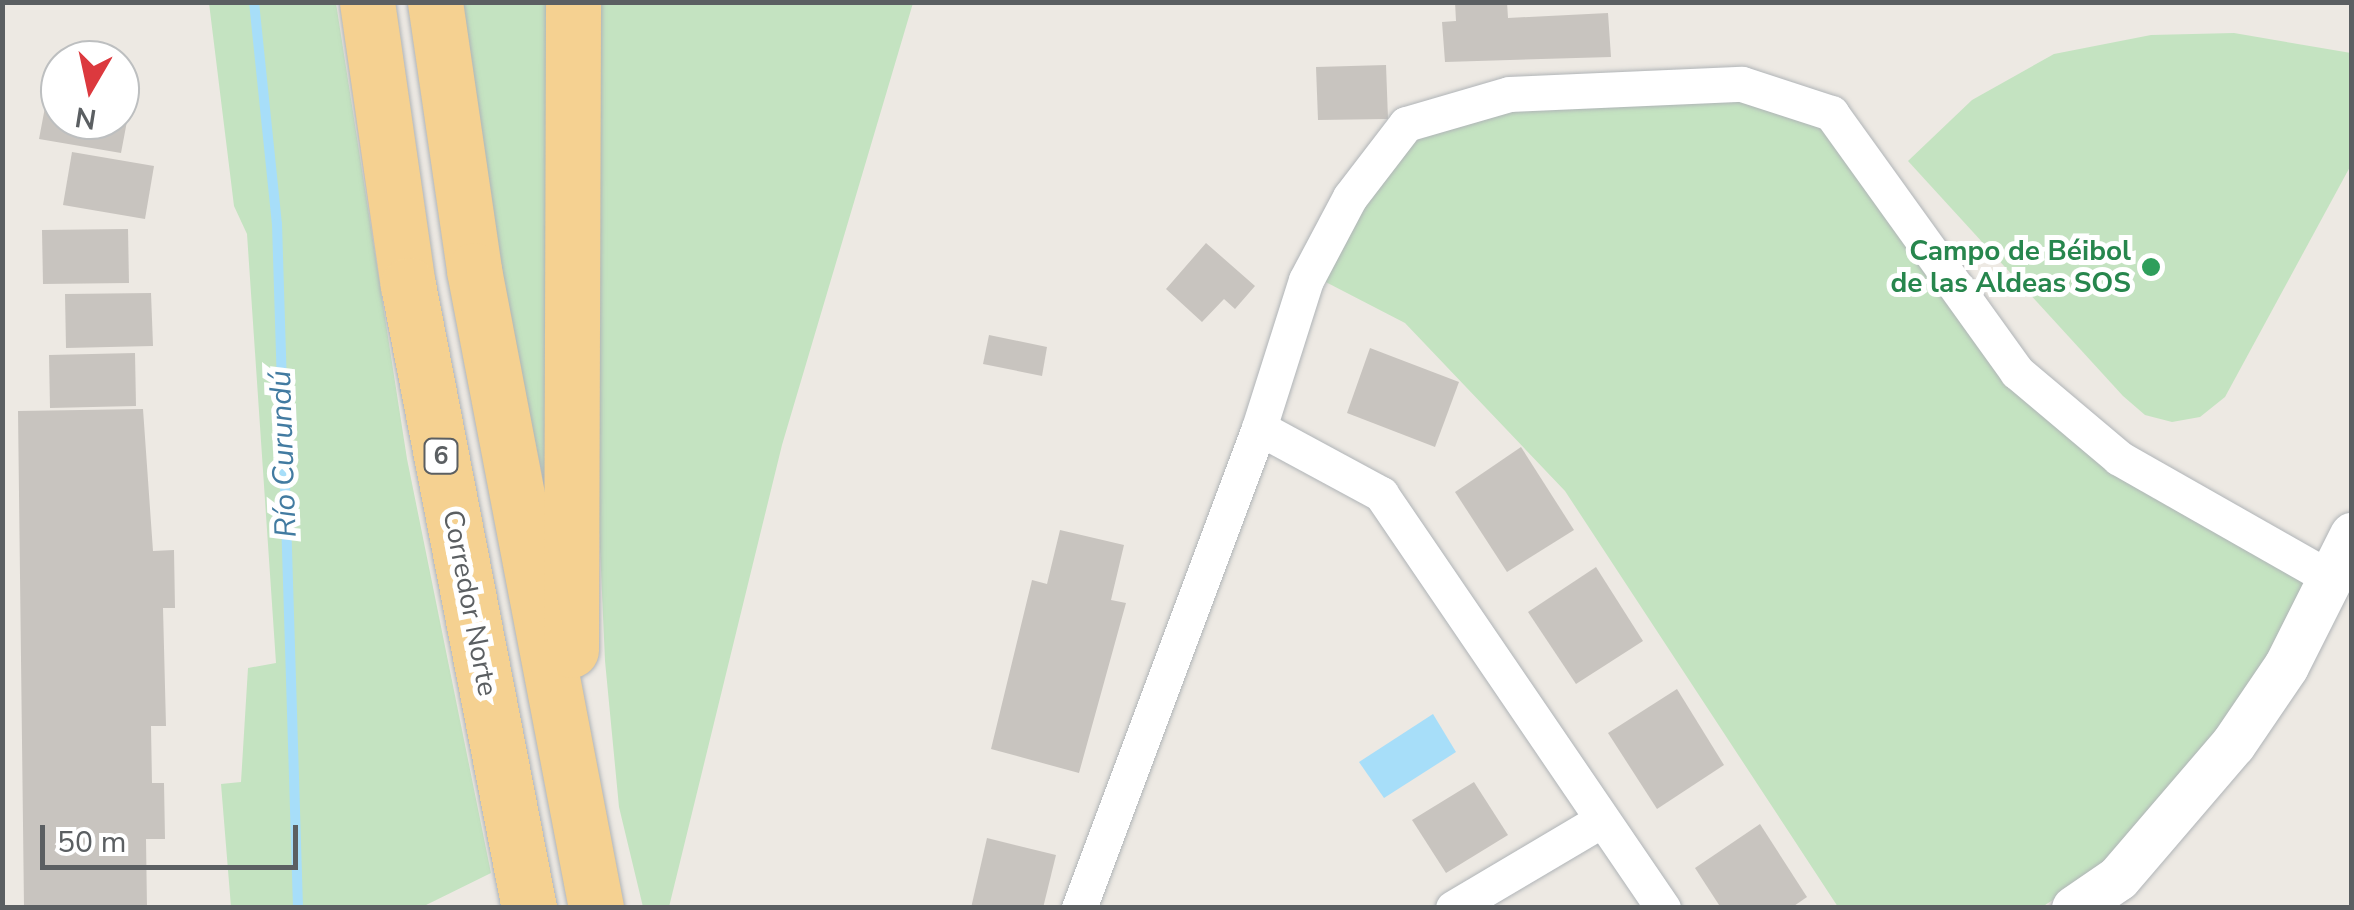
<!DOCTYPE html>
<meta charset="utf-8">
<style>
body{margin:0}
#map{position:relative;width:2354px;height:910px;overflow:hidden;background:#ede9e3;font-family:"Nunito Sans",sans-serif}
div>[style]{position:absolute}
.green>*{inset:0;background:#c4e3c1}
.water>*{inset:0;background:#a7def9}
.stream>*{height:10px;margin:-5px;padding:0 5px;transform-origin:5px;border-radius:5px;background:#a7def9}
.building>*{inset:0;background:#c8c4bf}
.roads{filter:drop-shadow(0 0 2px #b0b4b7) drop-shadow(0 0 2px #b0b4b7)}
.minor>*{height:35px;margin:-17.5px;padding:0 17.5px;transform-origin:17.5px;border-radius:17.5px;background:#fff}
.tertiary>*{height:45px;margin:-22.5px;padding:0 22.5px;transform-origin:22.5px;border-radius:22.5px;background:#fff}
.motorway>*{height:55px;margin:-27.5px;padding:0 27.5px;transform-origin:27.5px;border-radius:27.5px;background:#f5d191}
.dots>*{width:28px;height:28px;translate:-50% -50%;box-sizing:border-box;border:5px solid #fff;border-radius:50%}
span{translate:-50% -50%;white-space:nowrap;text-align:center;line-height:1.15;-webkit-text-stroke:10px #fff;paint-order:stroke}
.shield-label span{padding:2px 8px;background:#fff;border:2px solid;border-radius:8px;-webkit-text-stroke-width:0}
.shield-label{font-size:25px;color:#5b5f62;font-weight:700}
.leisure-label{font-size:28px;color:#27864d;font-weight:700}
.right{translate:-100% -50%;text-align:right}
.street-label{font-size:28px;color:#5b5f62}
.water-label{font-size:30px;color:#427ba1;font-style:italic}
.frame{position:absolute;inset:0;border:5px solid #5b5f62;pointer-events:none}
.north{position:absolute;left:40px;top:40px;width:100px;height:100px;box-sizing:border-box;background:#fff;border:2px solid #bdbfc0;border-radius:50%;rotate:189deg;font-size:28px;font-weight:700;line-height:40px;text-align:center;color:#5b5f62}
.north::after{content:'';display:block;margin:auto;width:35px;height:45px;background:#dc393e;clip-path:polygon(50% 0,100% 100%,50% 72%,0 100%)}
.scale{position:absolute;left:40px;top:825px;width:258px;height:45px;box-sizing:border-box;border:5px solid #5b5f62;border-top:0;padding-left:12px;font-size:30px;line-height:35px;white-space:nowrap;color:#5b5f62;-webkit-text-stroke:8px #fff;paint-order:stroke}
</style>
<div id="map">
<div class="green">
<i style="clip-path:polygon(209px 3px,336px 3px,407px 459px,491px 873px,422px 907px,231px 907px,221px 784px,241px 782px,248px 668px,276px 663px,247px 234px,234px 206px)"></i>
<i style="clip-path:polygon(459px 3px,560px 3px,545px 488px,503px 290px)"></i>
<i style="clip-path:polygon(593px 3px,913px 3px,782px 445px,669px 907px,643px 907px,619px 807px,605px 661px,592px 367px)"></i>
<i style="clip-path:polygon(2234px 33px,2351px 53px,2351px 165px,2225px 397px,2200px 417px,2172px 422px,2145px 415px,2123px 396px,1908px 161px,1972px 100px,2054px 54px,2151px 35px)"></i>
<i style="clip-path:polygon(1741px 94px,1824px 120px,2007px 378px,2316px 581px,2274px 661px,2108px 864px,2042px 907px,1838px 907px,1565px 491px,1405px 323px,1316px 277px,1411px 131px,1509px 103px)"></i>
</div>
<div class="water">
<i style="clip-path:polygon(1433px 714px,1456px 752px,1384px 798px,1359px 762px)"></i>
</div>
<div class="stream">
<i style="left:254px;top:2px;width:223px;rotate:84.1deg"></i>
<i style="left:277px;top:224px;width:684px;rotate:88.24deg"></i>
</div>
<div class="building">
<i style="clip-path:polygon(1455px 2px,1507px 2px,1508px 18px,1608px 13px,1611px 57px,1445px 62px,1442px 22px,1456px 21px)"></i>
<i style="clip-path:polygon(1386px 65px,1388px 119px,1318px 120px,1316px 67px)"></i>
<i style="clip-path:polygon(49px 86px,60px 88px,60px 120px,120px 120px,120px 98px,131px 100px,121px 153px,39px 139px)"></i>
<i style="clip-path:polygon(72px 152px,154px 166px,145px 219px,63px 205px)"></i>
<i style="clip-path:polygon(128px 229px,129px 283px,43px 284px,42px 230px)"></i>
<i style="clip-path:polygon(1206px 243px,1255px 286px,1235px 309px,1224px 299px,1202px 322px,1166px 289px)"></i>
<i style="clip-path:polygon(151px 293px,153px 346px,66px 348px,65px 294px)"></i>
<i style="clip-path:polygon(989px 335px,1047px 347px,1042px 376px,983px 364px)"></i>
<i style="clip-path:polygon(1370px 348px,1459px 382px,1435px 447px,1347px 413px)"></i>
<i style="clip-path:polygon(135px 353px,136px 406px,50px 408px,49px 355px)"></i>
<i style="clip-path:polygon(143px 409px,153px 551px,174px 550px,175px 608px,163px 608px,166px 726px,151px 726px,152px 783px,164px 783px,165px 839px,146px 839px,147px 908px,24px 907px,18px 411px)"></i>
<i style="clip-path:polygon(1521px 447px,1574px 530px,1507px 572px,1455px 492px)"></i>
<i style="clip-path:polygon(1060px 530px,1124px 545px,1111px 600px,1126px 603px,1079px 773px,991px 749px,1032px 580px,1047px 584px)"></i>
<i style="clip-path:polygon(1596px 567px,1643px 641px,1576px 684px,1528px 612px)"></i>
<i style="clip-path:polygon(1677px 689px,1724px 765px,1657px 809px,1608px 733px)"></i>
<i style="clip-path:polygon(1474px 782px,1508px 835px,1446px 873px,1412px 820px)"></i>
<i style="clip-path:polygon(1760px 824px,1807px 897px,1791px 908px,1721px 908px,1695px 868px)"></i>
<i style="clip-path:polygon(987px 838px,1056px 855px,1043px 908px,971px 908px)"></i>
</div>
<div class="roads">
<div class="minor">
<i style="left:1259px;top:428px;width:155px;rotate:-72.4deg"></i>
<i style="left:1306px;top:280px;width:94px;rotate:-62.1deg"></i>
<i style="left:1350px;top:197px;width:92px;rotate:-52.5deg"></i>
<i style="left:1406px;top:124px;width:107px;rotate:-16.2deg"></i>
<i style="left:1509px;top:94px;width:233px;rotate:-2.5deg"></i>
<i style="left:1742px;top:84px;width:94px;rotate:18deg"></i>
<i style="left:1831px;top:113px;width:319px;rotate:54.3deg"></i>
<i style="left:2017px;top:372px;width:133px;rotate:40.1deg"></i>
<i style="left:2119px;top:458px;width:243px;rotate:29.6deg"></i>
<i style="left:1079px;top:908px;width:513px;rotate:-69.44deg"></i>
<i style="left:1259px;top:428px;width:139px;rotate:28.4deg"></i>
<i style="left:1381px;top:494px;width:501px;rotate:55.74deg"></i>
<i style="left:1453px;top:908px;width:173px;rotate:-30.6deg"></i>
</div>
<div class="tertiary">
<i style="left:2074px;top:908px;width:53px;rotate:-34.3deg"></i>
<i style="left:2118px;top:878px;width:177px;rotate:-49.4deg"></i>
<i style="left:2233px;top:744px;width:94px;rotate:-55.8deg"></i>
<i style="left:2286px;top:666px;width:147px;rotate:-63.3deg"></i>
</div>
<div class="motorway">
<i style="left:367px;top:2px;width:286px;rotate:81.8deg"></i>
<i style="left:408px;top:285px;width:635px;rotate:79.01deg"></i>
<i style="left:435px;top:2px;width:271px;rotate:81.7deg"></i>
<i style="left:474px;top:270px;width:650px;rotate:79.17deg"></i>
<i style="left:571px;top:650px;width:648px;rotate:-89.82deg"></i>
</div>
</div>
<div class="dots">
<i style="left:2151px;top:267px;background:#2e9e5b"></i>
</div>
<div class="shield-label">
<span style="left:441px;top:456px">6</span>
</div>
<div class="leisure-label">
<span class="right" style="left:2131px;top:267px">Campo de Béibol<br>de las Aldeas SOS</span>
</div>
<div class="street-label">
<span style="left:470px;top:603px;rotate:79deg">Corredor Norte</span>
</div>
<div class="water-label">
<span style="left:284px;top:454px;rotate:-92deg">Río Curundú</span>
</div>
<div class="frame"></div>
<div class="north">N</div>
<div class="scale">50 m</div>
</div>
